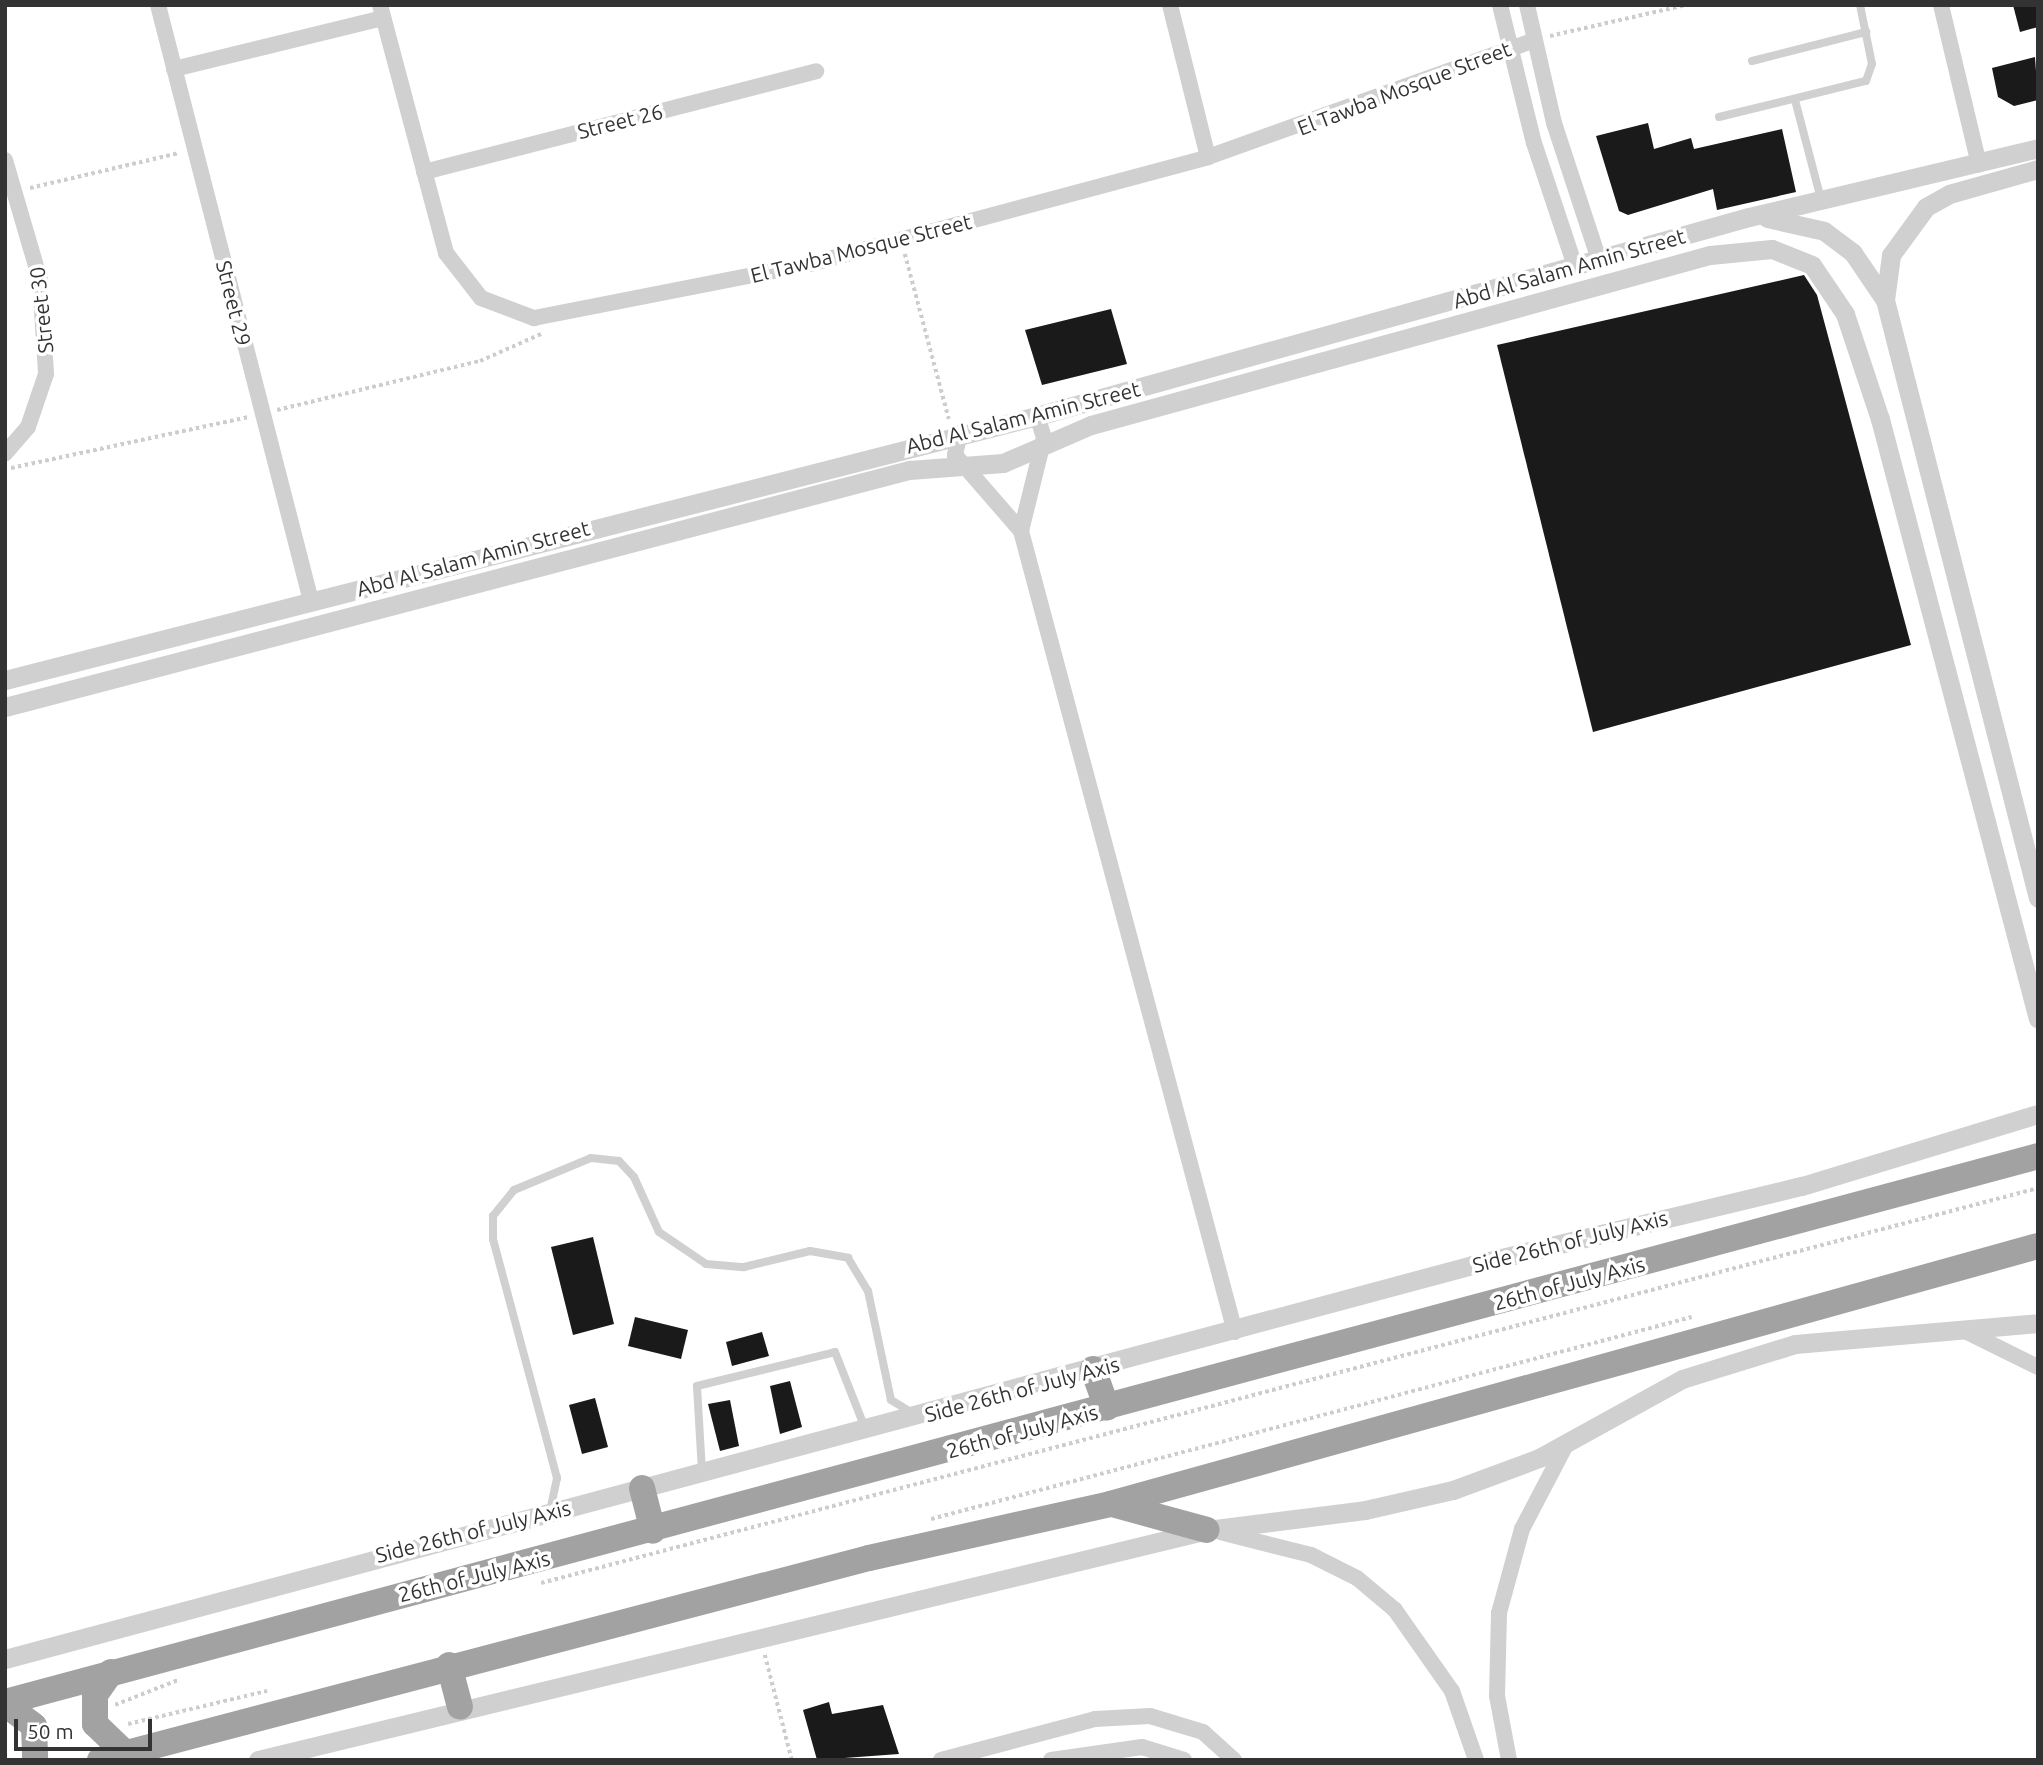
<!DOCTYPE html>
<style>
body{margin:0}
#map{position:relative;width:2043px;height:1765px;overflow:hidden;background:#fff;font-family:Ubuntu,sans-serif}
div>[style]{position:absolute}
.building>*{inset:0;background:#1a1a1a}
.path>*{height:3.5px;margin-top:-1.75px;transform-origin:0;background:repeating-linear-gradient(90deg,#cdcdcd 0 3.5px,transparent 0 7px)}
.service>*{height:8px;margin:-4px;padding:0 4px;transform-origin:4px;border-radius:4px;background:#d0d0d0}
.minor>*{height:16px;margin:-8px;padding:0 8px;transform-origin:8px;border-radius:8px;background:#d0d0d0}
.tertiary>*{height:19px;margin:-9.5px;padding:0 9.5px;transform-origin:9.5px;border-radius:9.5px;background:#d0d0d0}
.trunk>*{height:26px;margin:-13px;padding:0 13px;transform-origin:13px;border-radius:13px;background:#a2a2a2}
span{translate:-50% -50%;white-space:nowrap;text-align:center;line-height:1.15;-webkit-text-stroke:7px #fff;paint-order:stroke}
.street-label{font-size:21px;color:#333}
.frame{position:absolute;inset:0;border:7px solid #333;pointer-events:none}
.scale{position:absolute;left:14px;top:1719px;width:138px;height:32px;box-sizing:border-box;border:4px solid #333;border-top:0;padding-left:9px;font-size:21px;line-height:24px;white-space:nowrap;color:#333;-webkit-text-stroke:5px #fff;paint-order:stroke}
</style>
<div id="map">
<div class="building">
<i style="clip-path:polygon(2013px 5px,2038px 5px,2038px 27px,2020px 32px)"></i>
<i style="clip-path:polygon(2035px 57px,2038px 100px,2014px 106px,1998px 97px,1992px 68px)"></i>
<i style="clip-path:polygon(1648px 123px,1654px 149px,1691px 138px,1694px 149px,1782px 129px,1796px 192px,1717px 210px,1713px 189px,1628px 215px,1619px 211px,1596px 136px)"></i>
<i style="clip-path:polygon(1804px 275px,1817px 295px,1911px 645px,1593px 732px,1497px 345px)"></i>
<i style="clip-path:polygon(1111px 309px,1127px 364px,1042px 385px,1025px 330px)"></i>
<i style="clip-path:polygon(593px 1237px,614px 1324px,573px 1335px,551px 1247px)"></i>
<i style="clip-path:polygon(635px 1317px,688px 1330px,681px 1359px,628px 1346px)"></i>
<i style="clip-path:polygon(762px 1332px,769px 1356px,732px 1366px,726px 1342px)"></i>
<i style="clip-path:polygon(790px 1381px,802px 1427px,780px 1434px,770px 1386px)"></i>
<i style="clip-path:polygon(595px 1398px,608px 1447px,582px 1454px,569px 1405px)"></i>
<i style="clip-path:polygon(730px 1400px,739px 1446px,720px 1451px,708px 1404px)"></i>
<i style="clip-path:polygon(829px 1702px,832px 1714px,883px 1705px,899px 1754px,817px 1760px,803px 1710px)"></i>
</div>
<div class="path">
<i style="left:1550px;top:36px;width:139px;rotate:-12.9deg"></i>
<i style="left:30px;top:188px;width:153px;rotate:-13.2deg"></i>
<i style="left:905px;top:254px;width:171px;rotate:75.1deg"></i>
<i style="left:277px;top:410px;width:209px;rotate:-13.6deg"></i>
<i style="left:480px;top:361px;width:67px;rotate:-23.9deg"></i>
<i style="left:11px;top:468px;width:243px;rotate:-12.1deg"></i>
<i style="left:931px;top:1519px;width:787px;rotate:-14.87deg"></i>
<i style="left:541px;top:1583px;width:1548px;rotate:-14.78deg"></i>
<i style="left:765px;top:1655px;width:108px;rotate:75.6deg"></i>
<i style="left:115px;top:1705px;width:68px;rotate:-21.6deg"></i>
<i style="left:128px;top:1724px;width:143px;rotate:-13.4deg"></i>
</div>
<div class="service">
<i style="left:1752px;top:61px;width:118px;rotate:-14.3deg"></i>
<i style="left:1795px;top:100px;width:102px;rotate:75.3deg"></i>
<i style="left:1719px;top:117px;width:151px;rotate:-13.8deg"></i>
<i style="left:1866px;top:81px;width:18px;rotate:-71deg"></i>
<i style="left:1872px;top:64px;width:60px;rotate:-101.5deg"></i>
<i style="left:702px;top:1471px;width:85px;rotate:-93.4deg"></i>
<i style="left:697px;top:1386px;width:142px;rotate:-13.8deg"></i>
<i style="left:835px;top:1352px;width:82px;rotate:68.5deg"></i>
<i style="left:550px;top:1511px;width:34px;rotate:-78deg"></i>
<i style="left:557px;top:1478px;width:247px;rotate:-105deg"></i>
<i style="left:493px;top:1239px;width:23px;rotate:-90deg"></i>
<i style="left:493px;top:1216px;width:33px;rotate:-51deg"></i>
<i style="left:514px;top:1190px;width:83px;rotate:-22.6deg"></i>
<i style="left:591px;top:1158px;width:28px;rotate:6deg"></i>
<i style="left:619px;top:1161px;width:22px;rotate:47deg"></i>
<i style="left:634px;top:1177px;width:60px;rotate:65.6deg"></i>
<i style="left:659px;top:1232px;width:57px;rotate:34.2deg"></i>
<i style="left:706px;top:1264px;width:38px;rotate:5deg"></i>
<i style="left:744px;top:1267px;width:68px;rotate:-13.6deg"></i>
<i style="left:810px;top:1251px;width:39px;rotate:10deg"></i>
<i style="left:848px;top:1258px;width:39px;rotate:59deg"></i>
<i style="left:868px;top:1291px;width:111px;rotate:78.1deg"></i>
<i style="left:891px;top:1400px;width:21px;rotate:31deg"></i>
</div>
<div class="minor">
<i style="left:158px;top:5px;width:615px;rotate:75.6deg"></i>
<i style="left:380px;top:5px;width:257px;rotate:75.1deg"></i>
<i style="left:446px;top:253px;width:57px;rotate:52.1deg"></i>
<i style="left:481px;top:298px;width:57px;rotate:20.7deg"></i>
<i style="left:534px;top:318px;width:281px;rotate:-11.1deg"></i>
<i style="left:810px;top:264px;width:412px;rotate:-15deg"></i>
<i style="left:1208px;top:157px;width:346px;rotate:-19.7deg"></i>
<i style="left:1170px;top:5px;width:157px;rotate:76deg"></i>
<i style="left:1500px;top:5px;width:142px;rotate:76.2deg"></i>
<i style="left:1534px;top:143px;width:130px;rotate:71.6deg"></i>
<i style="left:1527px;top:5px;width:121px;rotate:77.1deg"></i>
<i style="left:1554px;top:123px;width:141px;rotate:71.8deg"></i>
<i style="left:1941px;top:5px;width:164px;rotate:76.6deg"></i>
<i style="left:174px;top:69px;width:215px;rotate:-13.7deg"></i>
<i style="left:5px;top:160px;width:125px;rotate:73.7deg"></i>
<i style="left:40px;top:280px;width:94px;rotate:86.3deg"></i>
<i style="left:46px;top:374px;width:56px;rotate:108.8deg"></i>
<i style="left:28px;top:427px;width:35px;rotate:131deg"></i>
<i style="left:424px;top:172px;width:405px;rotate:-14.4deg"></i>
<i style="left:1037px;top:416px;width:23px;rotate:72deg"></i>
<i style="left:1044px;top:438px;width:96px;rotate:103.9deg"></i>
<i style="left:1021px;top:531px;width:829px;rotate:75.04deg"></i>
<i style="left:960px;top:433px;width:23px;rotate:103deg"></i>
<i style="left:955px;top:455px;width:101px;rotate:49deg"></i>
<i style="left:1961px;top:1329px;width:86px;rotate:26.3deg"></i>
<i style="left:1220px;top:1532px;width:94px;rotate:14.2deg"></i>
<i style="left:1311px;top:1555px;width:51px;rotate:26.6deg"></i>
<i style="left:1357px;top:1578px;width:50px;rotate:40.1deg"></i>
<i style="left:1395px;top:1610px;width:99px;rotate:54.9deg"></i>
<i style="left:1452px;top:1691px;width:73px;rotate:70.8deg"></i>
<i style="left:941px;top:1760px;width:159px;rotate:-14.9deg"></i>
<i style="left:1095px;top:1719px;width:55px;rotate:-3.1deg"></i>
<i style="left:1150px;top:1716px;width:55px;rotate:16.8deg"></i>
<i style="left:1203px;top:1732px;width:42px;rotate:42.1deg"></i>
<i style="left:1051px;top:1760px;width:92px;rotate:-8.1deg"></i>
<i style="left:1142px;top:1747px;width:44px;rotate:17.2deg"></i>
<i style="left:1509px;top:1760px;width:65px;rotate:-100.6deg"></i>
<i style="left:1497px;top:1696px;width:83px;rotate:-88.6deg"></i>
<i style="left:1499px;top:1613px;width:87px;rotate:-74.7deg"></i>
<i style="left:1522px;top:1529px;width:95px;rotate:-62.4deg"></i>
</div>
<div class="tertiary">
<i style="left:1767px;top:218px;width:58px;rotate:12.8deg"></i>
<i style="left:1824px;top:231px;width:36px;rotate:37deg"></i>
<i style="left:1853px;top:253px;width:57px;rotate:55.8deg"></i>
<i style="left:1885px;top:300px;width:617px;rotate:75.65deg"></i>
<i style="left:1885px;top:300px;width:45px;rotate:-82.4deg"></i>
<i style="left:1891px;top:255px;width:59px;rotate:-53.9deg"></i>
<i style="left:1926px;top:207px;width:26px;rotate:-29deg"></i>
<i style="left:1949px;top:194px;width:92px;rotate:-15.7deg"></i>
<i style="left:5px;top:680px;width:1065px;rotate:-14.35deg"></i>
<i style="left:1037px;top:416px;width:739px;rotate:-15.62deg"></i>
<i style="left:1749px;top:217px;width:297px;rotate:-13.4deg"></i>
<i style="left:5px;top:707px;width:935px;rotate:-14.69deg"></i>
<i style="left:909px;top:470px;width:94px;rotate:-4.3deg"></i>
<i style="left:1003px;top:463px;width:96px;rotate:-23.4deg"></i>
<i style="left:1091px;top:425px;width:642px;rotate:-15.36deg"></i>
<i style="left:1710px;top:255px;width:62px;rotate:-5.5deg"></i>
<i style="left:1772px;top:249px;width:43px;rotate:21.8deg"></i>
<i style="left:1812px;top:265px;width:59px;rotate:56deg"></i>
<i style="left:1845px;top:314px;width:111px;rotate:71.6deg"></i>
<i style="left:1880px;top:419px;width:620px;rotate:75.25deg"></i>
<i style="left:5px;top:1659px;width:1519px;rotate:-15.03deg"></i>
<i style="left:1472px;top:1265px;width:339px;rotate:-13.5deg"></i>
<i style="left:1802px;top:1186px;width:247px;rotate:-17deg"></i>
<i style="left:258px;top:1760px;width:976px;rotate:-13.62deg"></i>
<i style="left:1207px;top:1530px;width:159px;rotate:-7.2deg"></i>
<i style="left:1365px;top:1510px;width:90px;rotate:-12.8deg"></i>
<i style="left:1453px;top:1490px;width:92px;rotate:-20.4deg"></i>
<i style="left:1539px;top:1458px;width:163px;rotate:-28.9deg"></i>
<i style="left:1682px;top:1379px;width:118px;rotate:-17.2deg"></i>
<i style="left:1795px;top:1344px;width:244px;rotate:-4.9deg"></i>
</div>
<div class="trunk">
<i style="left:1093px;top:1369px;width:41px;rotate:70.3deg"></i>
<i style="left:642px;top:1488px;width:44px;rotate:75.7deg"></i>
<i style="left:1112px;top:1504px;width:98px;rotate:15.3deg"></i>
<i style="left:449px;top:1665px;width:43px;rotate:75.3deg"></i>
<i style="left:111px;top:1672px;width:28px;rotate:125deg"></i>
<i style="left:95px;top:1695px;width:29px;rotate:90deg"></i>
<i style="left:95px;top:1724px;width:42px;rotate:44deg"></i>
<i style="left:5px;top:1702px;width:2105px;rotate:-15.03deg"></i>
<i style="left:5px;top:1704px;width:36px;rotate:37deg"></i>
<i style="left:34px;top:1726px;width:34px;rotate:88deg"></i>
<i style="left:100px;top:1760px;width:795px;rotate:-14.72deg"></i>
<i style="left:869px;top:1558px;width:247px;rotate:-12.6deg"></i>
<i style="left:1110px;top:1504px;width:963px;rotate:-15.54deg"></i>
</div>
<div class="street-label">
<span style="left:1404px;top:88px;rotate:-21deg">El Tawba Mosque Street</span>
<span style="left:620px;top:121px;rotate:-14deg">Street 26</span>
<span style="left:861px;top:248px;rotate:-14deg">El Tawba Mosque Street</span>
<span style="left:1569px;top:268px;rotate:-16deg">Abd Al Salam Amin Street</span>
<span style="left:234px;top:303px;rotate:76deg">Street 29</span>
<span style="left:41px;top:310px;rotate:-96deg">Street 30</span>
<span style="left:1023px;top:417px;rotate:-14deg">Abd Al Salam Amin Street</span>
<span style="left:473px;top:558px;rotate:-15deg">Abd Al Salam Amin Street</span>
<span style="left:1570px;top:1241px;rotate:-14deg">Side 26th of July Axis</span>
<span style="left:1569px;top:1283px;rotate:-15deg">26th of July Axis</span>
<span style="left:1022px;top:1389px;rotate:-15deg">Side 26th of July Axis</span>
<span style="left:1022px;top:1431px;rotate:-15deg">26th of July Axis</span>
<span style="left:473px;top:1531px;rotate:-14deg">Side 26th of July Axis</span>
<span style="left:474px;top:1576px;rotate:-14deg">26th of July Axis</span>
</div>
<div class="frame"></div>
<div class="scale">50 m</div>
</div>
